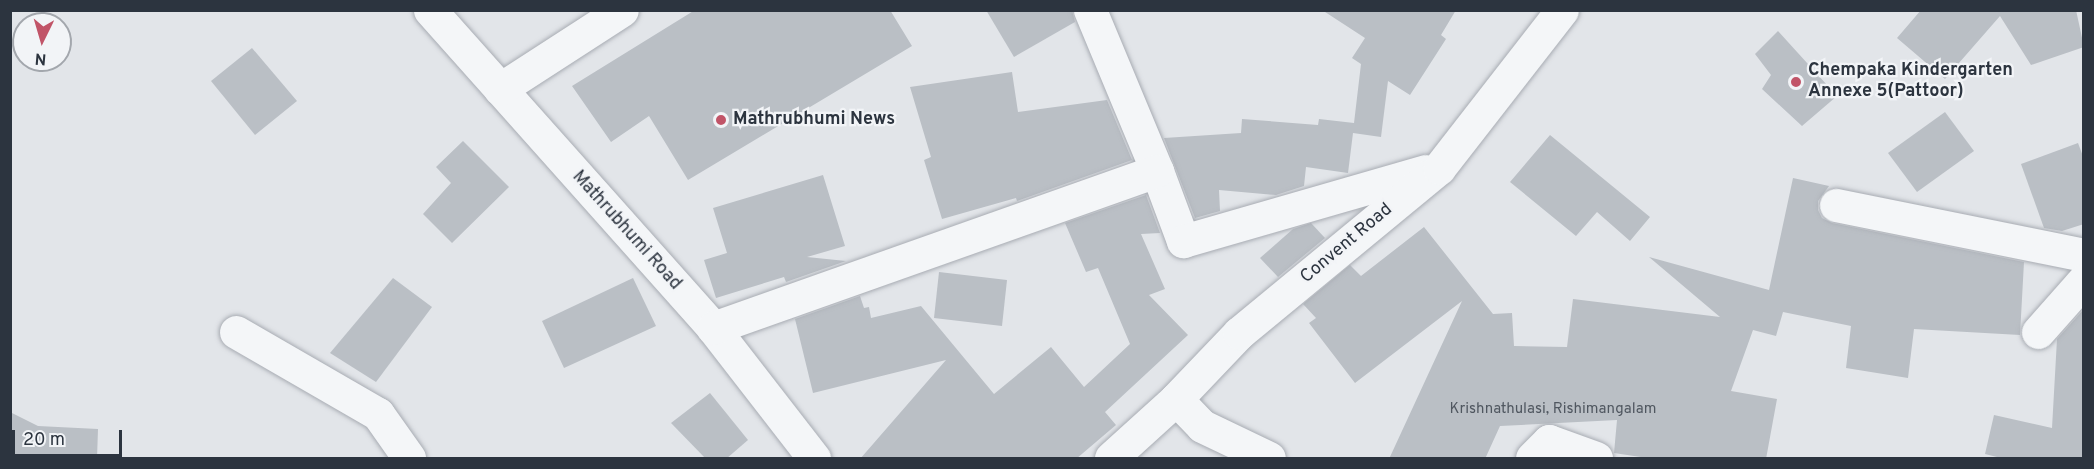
<!DOCTYPE html>
<style>
body{margin:0}
#map{position:relative;width:2094px;height:469px;overflow:hidden;background:#e2e5e9;font-family:Overpass,sans-serif}
div>[style]{position:absolute}
.building>*{inset:0;background:#babfc5}
.roads{filter:drop-shadow(0 0 2px #a8acb3) drop-shadow(0 0 2px #a8acb3)}
.minor>*{height:33px;margin:-16.5px;padding:0 16.5px;transform-origin:16.5px;border-radius:16.5px;background:#f4f6f8}
.dots>*{width:16px;height:16px;translate:-50% -50%;box-sizing:border-box;border:3px solid #f2f4f7;border-radius:50%}
span{translate:-50% -50%;white-space:nowrap;text-align:center;line-height:1.15;-webkit-text-stroke:4.5px #f2f4f7;paint-order:stroke}
.number-label{font-size:15px;color:#505760}
.number-label span{-webkit-text-stroke-width:0}
.poi-label{font-size:18px;color:#2c343f;font-weight:700}
.left{translate:0 -50%;text-align:left}
.street-label{font-size:18px;color:#2c343f}
.frame{position:absolute;inset:0;border:12px solid #2c343f;pointer-events:none}
.north{position:absolute;left:12px;top:12px;width:60px;height:60px;box-sizing:border-box;background:#f2f4f7;border:2px solid #a3a7ad;border-radius:50%;rotate:185deg;font-size:16px;font-weight:700;line-height:24px;text-align:center;color:#2c343f}
.north::after{content:'';display:block;margin:auto;width:21px;height:27px;background:#c15468;clip-path:polygon(50% 0,100% 100%,50% 72%,0 100%)}
.scale{position:absolute;left:12px;top:430px;width:110px;height:27px;box-sizing:border-box;border:3px solid #2c343f;border-top:0;padding-left:8px;font-size:18px;line-height:21px;white-space:nowrap;color:#2c343f;-webkit-text-stroke:4px #f2f4f7;paint-order:stroke}
</style>
<div id="map">
<div class="building">
<i style="clip-path:polygon(695px 10px,890px 10px,912px 46px,688px 180px,649px 116px,611px 142px,572px 86px)"></i>
<i style="clip-path:polygon(986px 10px,1072px 10px,1075px 22px,1014px 57px)"></i>
<i style="clip-path:polygon(1322px 10px,1456px 10px,1441px 35px,1446px 39px,1410px 95px,1388px 81px,1381px 137px,1353px 133px,1348px 173px,1306px 167px,1304px 186px,1276px 195px,1219px 190px,1220px 211px,1195px 218px,1164px 138px,1241px 133px,1242px 119px,1318px 125px,1319px 119px,1354px 123px,1361px 64px,1352px 58px,1365px 38px)"></i>
<i style="clip-path:polygon(1921px 10px,2076px 10px,2084px 47px,2031px 65px,2000px 16px,1945px 79px,1897px 38px)"></i>
<i style="clip-path:polygon(1778px 31px,1837px 96px,1802px 126px,1762px 89px,1771px 75px,1755px 54px)"></i>
<i style="clip-path:polygon(252px 48px,297px 101px,255px 135px,211px 81px)"></i>
<i style="clip-path:polygon(1012px 72px,1018px 112px,1107px 100px,1132px 160px,1017px 201px,1016px 198px,942px 219px,924px 160px,931px 157px,910px 87px)"></i>
<i style="clip-path:polygon(1945px 112px,1974px 151px,1917px 192px,1888px 153px)"></i>
<i style="clip-path:polygon(1550px 135px,1650px 217px,1630px 241px,1597px 212px,1576px 236px,1510px 182px)"></i>
<i style="clip-path:polygon(463px 141px,509px 187px,452px 243px,423px 214px,451px 183px,436px 167px)"></i>
<i style="clip-path:polygon(2078px 143px,2084px 159px,2084px 224px,2062px 231px,2044px 228px,2021px 164px)"></i>
<i style="clip-path:polygon(823px 175px,845px 246px,807px 257px,846px 261px,786px 282px,784px 277px,716px 298px,704px 260px,727px 253px,713px 208px)"></i>
<i style="clip-path:polygon(1793px 178px,1829px 186px,1818px 201px,1818px 210px,1822px 218px,1832px 223px,2024px 262px,2020px 335px,1914px 329px,1908px 378px,1846px 368px,1851px 326px,1783px 312px,1776px 336px,1753px 330px,1731px 391px,1777px 399px,1766px 459px,1654px 459px,1614px 453px,1617px 420px,1500px 426px,1485px 459px,1389px 459px,1462px 301px,1355px 383px,1309px 323px,1316px 318px,1303px 304px,1350px 265px,1361px 276px,1424px 227px,1493px 314px,1512px 313px,1514px 346px,1567px 347px,1573px 299px,1720px 317px,1649px 257px,1769px 290px)"></i>
<i style="clip-path:polygon(1146px 195px,1160px 233px,1141px 234px,1165px 289px,1149px 295px,1188px 335px,1105px 412px,1116px 425px,1076px 459px,860px 459px,946px 360px,813px 393px,795px 319px,860px 296px,864px 308px,869px 307px,871px 318px,921px 306px,994px 394px,1051px 347px,1084px 387px,1130px 344px,1098px 268px,1086px 272px,1065px 223px)"></i>
<i style="clip-path:polygon(1311px 223px,1325px 238px,1278px 277px,1260px 258px,1293px 229px)"></i>
<i style="clip-path:polygon(939px 272px,1007px 280px,1002px 326px,934px 318px)"></i>
<i style="clip-path:polygon(393px 278px,432px 307px,376px 382px,330px 353px)"></i>
<i style="clip-path:polygon(633px 278px,656px 326px,564px 368px,542px 321px)"></i>
<i style="clip-path:polygon(2084px 309px,2084px 459px,2005px 459px,1985px 454px,1994px 415px,2052px 428px,2057px 339px)"></i>
<i style="clip-path:polygon(710px 393px,748px 440px,726px 459px,706px 459px,671px 423px)"></i>
<i style="clip-path:polygon(10px 412px,38px 426px,98px 429px,97px 459px,10px 459px)"></i>
</div>
<div class="roads">
<div class="minor">
<i style="left:430px;top:10px;width:426px;rotate:48.3deg"></i>
<i style="left:713px;top:328px;width:165px;rotate:52.2deg"></i>
<i style="left:1090px;top:10px;width:174px;rotate:67.4deg"></i>
<i style="left:1157px;top:171px;width:75px;rotate:69.6deg"></i>
<i style="left:1183px;top:241px;width:252px;rotate:-16.1deg"></i>
<i style="left:500px;top:89px;width:145px;rotate:-32.9deg"></i>
<i style="left:1836px;top:205px;width:253px;rotate:11.4deg"></i>
<i style="left:713px;top:328px;width:471px;rotate:-19.5deg"></i>
<i style="left:236px;top:332px;width:164px;rotate:30deg"></i>
<i style="left:378px;top:414px;width:54px;rotate:54.8deg"></i>
<i style="left:2038px;top:332px;width:69px;rotate:-48.5deg"></i>
<i style="left:1176px;top:399px;width:37px;rotate:46deg"></i>
<i style="left:1202px;top:426px;width:74px;rotate:25.5deg"></i>
<i style="left:1111px;top:458px;width:88px;rotate:-42.2deg"></i>
<i style="left:1176px;top:399px;width:91px;rotate:-46.3deg"></i>
<i style="left:1239px;top:333px;width:259px;rotate:-39.5deg"></i>
<i style="left:1439px;top:168px;width:200px;rotate:-52.1deg"></i>
<i style="left:1532px;top:458px;width:24px;rotate:-45deg"></i>
<i style="left:1549px;top:441px;width:50px;rotate:19.9deg"></i>
</div>
</div>
<div class="dots">
<i style="left:1796px;top:82px;background:#c15468"></i>
<i style="left:721px;top:120px;background:#c15468"></i>
</div>
<div class="number-label">
<span style="left:1553px;top:410px">Krishnathulasi, Rishimangalam</span>
</div>
<div class="poi-label">
<span class="left" style="left:1808px;top:82px">Chempaka Kindergarten<br>Annexe 5(Pattoor)</span>
<span class="left" style="left:733px;top:120px">Mathrubhumi News</span>
</div>
<div class="street-label">
<span style="left:626px;top:231px;rotate:48deg">Mathrubhumi Road</span>
<span style="left:1347px;top:244px;rotate:-40deg">Convent Road</span>
</div>
<div class="frame"></div>
<div class="north">N</div>
<div class="scale">20 m</div>
</div>
